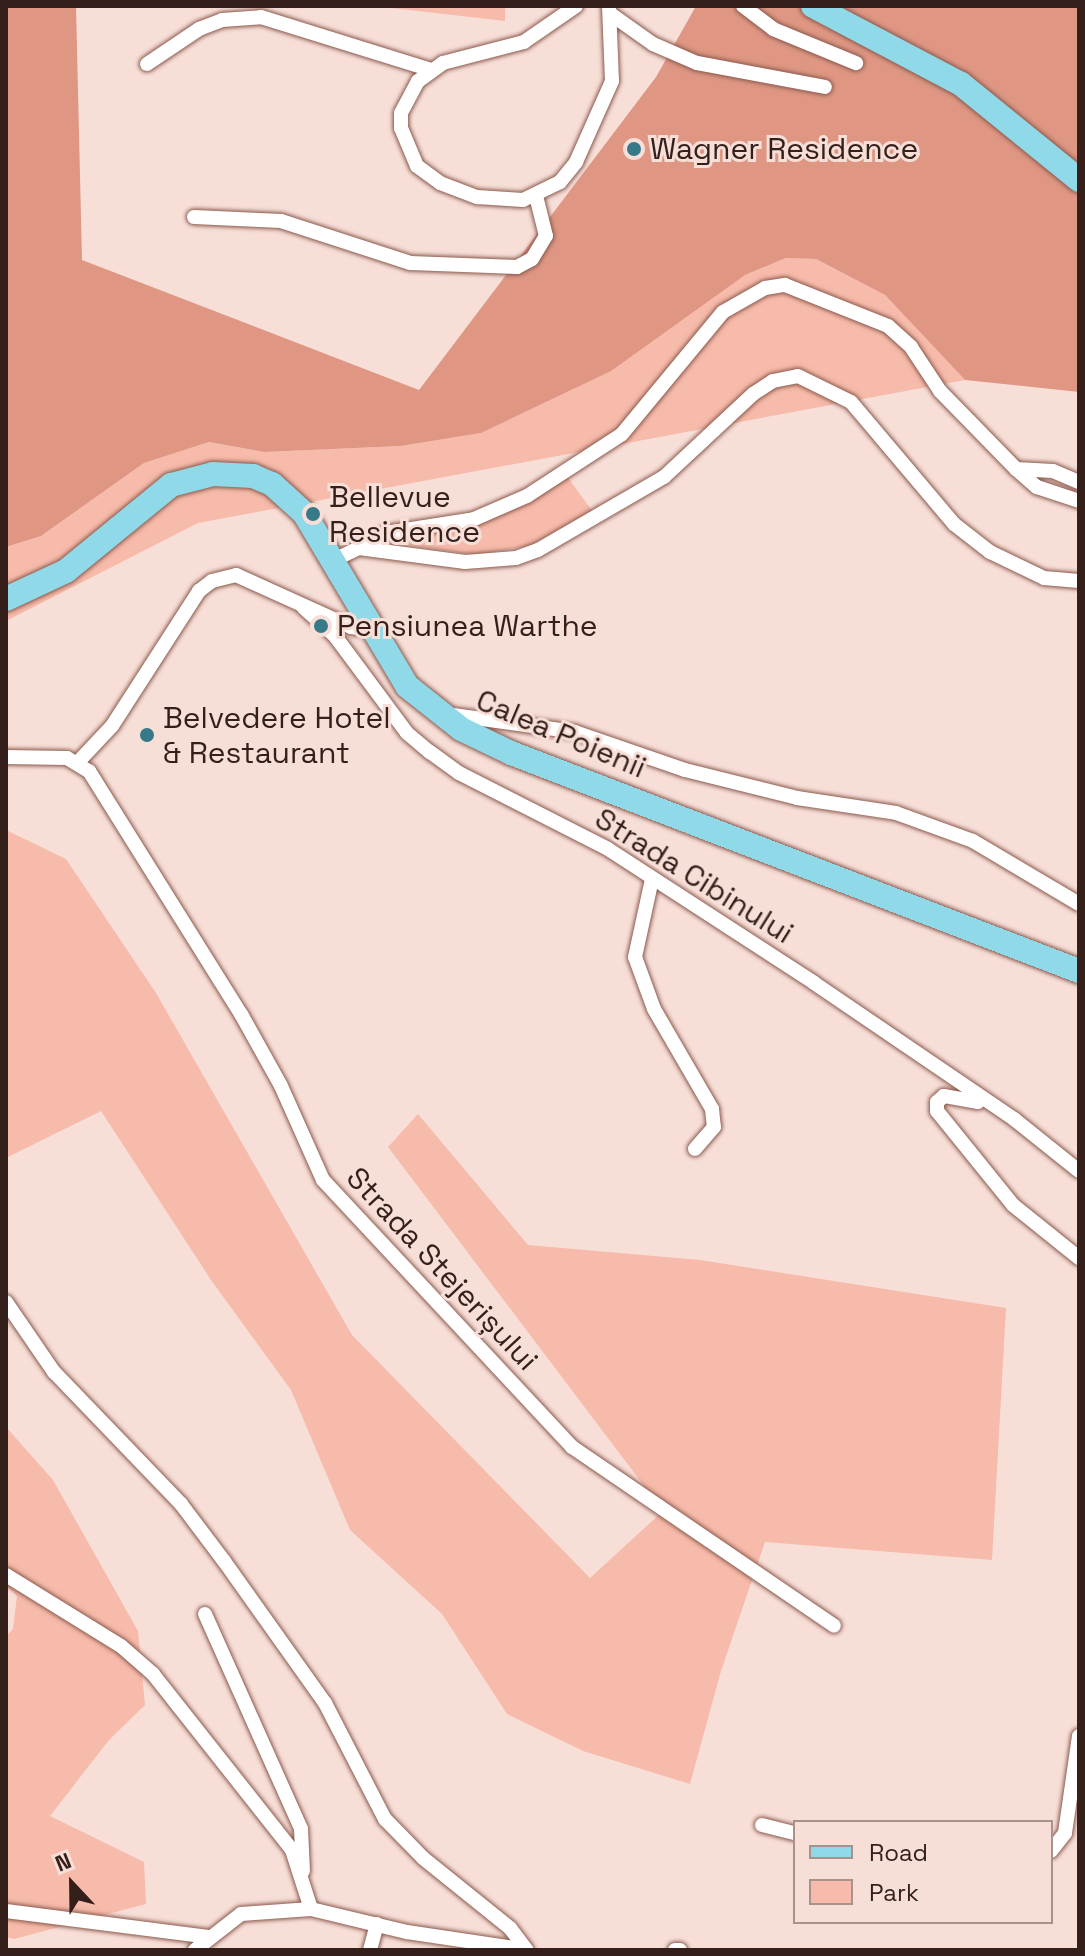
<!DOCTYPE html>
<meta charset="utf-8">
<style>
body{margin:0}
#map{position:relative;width:1085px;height:1956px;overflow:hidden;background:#f7dfd8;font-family:"Space Grotesk",sans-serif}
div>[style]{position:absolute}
.green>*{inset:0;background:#f7bbab}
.forest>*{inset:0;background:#df9784}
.roads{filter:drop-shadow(0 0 2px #8b594c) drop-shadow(0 0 2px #8b594c)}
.street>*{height:14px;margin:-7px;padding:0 7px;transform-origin:7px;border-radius:7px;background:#fff}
.primary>*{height:24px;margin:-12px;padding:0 12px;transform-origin:12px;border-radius:12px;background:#90d9e9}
.dots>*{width:22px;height:22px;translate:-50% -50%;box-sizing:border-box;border:4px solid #f7dfd8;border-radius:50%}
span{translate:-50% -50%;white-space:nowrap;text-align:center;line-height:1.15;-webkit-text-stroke:6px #f7dfd8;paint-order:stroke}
.poi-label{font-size:30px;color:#351f1a}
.left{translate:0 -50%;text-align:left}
.street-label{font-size:30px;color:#351f1a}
.frame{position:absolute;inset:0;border:8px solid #351f1a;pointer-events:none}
.legend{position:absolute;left:793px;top:1820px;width:260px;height:104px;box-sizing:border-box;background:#f7dfd8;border:2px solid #a9928c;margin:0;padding:10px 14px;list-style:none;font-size:24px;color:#351f1a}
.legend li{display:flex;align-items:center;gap:16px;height:40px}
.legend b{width:40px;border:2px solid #a9928c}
.north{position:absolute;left:32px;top:1844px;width:80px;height:80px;-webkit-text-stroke:6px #f7dfd8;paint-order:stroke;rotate:338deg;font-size:22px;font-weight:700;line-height:32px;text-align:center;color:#351f1a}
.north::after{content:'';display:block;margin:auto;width:28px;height:36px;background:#351f1a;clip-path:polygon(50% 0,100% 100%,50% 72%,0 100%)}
</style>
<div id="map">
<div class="green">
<i style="clip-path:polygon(374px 6px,505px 6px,505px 21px)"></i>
<i style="clip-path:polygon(786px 258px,816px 259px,885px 295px,965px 380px,198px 523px,6px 621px,6px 547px,41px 536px,144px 463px,209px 442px,264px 452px,401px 446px,481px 433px,745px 275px)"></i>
<i style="clip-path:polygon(566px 475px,593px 512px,533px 545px,476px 555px,382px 541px,479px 524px)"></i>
<i style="clip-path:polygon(6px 830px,66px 859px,156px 993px,352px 1335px,590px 1578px,663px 1511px,388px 1147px,418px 1114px,528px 1245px,700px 1260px,1006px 1308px,992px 1560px,765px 1542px,721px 1671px,690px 1784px,583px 1751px,507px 1714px,442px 1614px,350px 1530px,291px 1390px,211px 1280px,101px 1111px,6px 1158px)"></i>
<i style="clip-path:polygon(6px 1427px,53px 1480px,138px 1631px,145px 1705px,109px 1740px,50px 1816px,144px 1862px,146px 1904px,14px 1939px,6px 1937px,6px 1636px,13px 1629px,17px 1596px,6px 1586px)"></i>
</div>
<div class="forest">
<i style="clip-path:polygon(6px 6px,76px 6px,82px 260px,419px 390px,656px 77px,696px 6px,1079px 6px,1079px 392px,965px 380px,885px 295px,816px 259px,786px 258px,745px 275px,611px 371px,481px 433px,401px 446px,264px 452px,209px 442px,144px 463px,41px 536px,6px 547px)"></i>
</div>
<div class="roads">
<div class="street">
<i style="left:576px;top:6px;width:63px;rotate:145.3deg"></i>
<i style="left:524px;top:42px;width:84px;rotate:165.5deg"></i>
<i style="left:443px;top:63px;width:31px;rotate:144deg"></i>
<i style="left:418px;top:81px;width:36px;rotate:118deg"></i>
<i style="left:401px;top:113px;width:15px;rotate:90deg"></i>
<i style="left:401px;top:128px;width:41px;rotate:67.2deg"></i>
<i style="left:417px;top:166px;width:29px;rotate:36deg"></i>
<i style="left:440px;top:183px;width:40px;rotate:21deg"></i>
<i style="left:477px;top:197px;width:46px;rotate:3.7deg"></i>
<i style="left:523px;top:200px;width:41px;rotate:-25.9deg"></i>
<i style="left:560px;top:182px;width:26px;rotate:-51deg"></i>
<i style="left:576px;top:162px;width:89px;rotate:-66deg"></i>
<i style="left:612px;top:81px;width:75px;rotate:-92.3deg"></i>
<i style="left:743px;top:6px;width:38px;rotate:37deg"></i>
<i style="left:773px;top:29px;width:90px;rotate:22.3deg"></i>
<i style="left:612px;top:15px;width:50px;rotate:35.3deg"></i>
<i style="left:653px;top:44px;width:48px;rotate:23.4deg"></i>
<i style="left:697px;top:63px;width:130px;rotate:10.6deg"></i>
<i style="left:147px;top:64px;width:63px;rotate:-33.9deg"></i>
<i style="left:199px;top:29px;width:25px;rotate:-21deg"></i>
<i style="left:222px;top:20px;width:39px;rotate:-4deg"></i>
<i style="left:261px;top:17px;width:178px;rotate:17.3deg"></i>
<i style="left:194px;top:217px;width:87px;rotate:2.6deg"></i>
<i style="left:281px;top:221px;width:136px;rotate:18deg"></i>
<i style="left:410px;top:263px;width:107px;rotate:2.1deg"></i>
<i style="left:517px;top:267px;width:17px;rotate:-28deg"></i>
<i style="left:532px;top:259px;width:27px;rotate:-59deg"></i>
<i style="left:546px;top:236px;width:41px;rotate:-104deg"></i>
<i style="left:1016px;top:469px;width:37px;rotate:3deg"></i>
<i style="left:1053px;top:471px;width:28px;rotate:23deg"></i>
<i style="left:359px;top:548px;width:31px;rotate:-29deg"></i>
<i style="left:386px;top:533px;width:89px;rotate:-9deg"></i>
<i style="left:474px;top:519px;width:58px;rotate:-23.5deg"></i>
<i style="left:527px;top:496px;width:113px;rotate:-33.1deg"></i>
<i style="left:622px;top:434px;width:158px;rotate:-50.4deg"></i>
<i style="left:723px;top:312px;width:48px;rotate:-29.7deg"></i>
<i style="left:765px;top:288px;width:20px;rotate:-9deg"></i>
<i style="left:785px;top:285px;width:111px;rotate:21.7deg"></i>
<i style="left:888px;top:326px;width:31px;rotate:42deg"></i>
<i style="left:911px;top:347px;width:53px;rotate:56.6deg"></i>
<i style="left:940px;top:391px;width:109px;rotate:45.7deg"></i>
<i style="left:1016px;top:469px;width:28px;rotate:41deg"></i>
<i style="left:1037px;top:487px;width:44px;rotate:18.4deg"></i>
<i style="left:334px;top:560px;width:28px;rotate:-26deg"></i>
<i style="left:359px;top:548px;width:107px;rotate:7.5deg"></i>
<i style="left:465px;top:562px;width:51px;rotate:-4.5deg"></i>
<i style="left:516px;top:558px;width:23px;rotate:-20deg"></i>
<i style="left:538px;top:550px;width:146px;rotate:-30.1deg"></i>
<i style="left:664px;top:477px;width:122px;rotate:-43deg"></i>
<i style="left:753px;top:394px;width:24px;rotate:-33deg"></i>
<i style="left:773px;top:381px;width:25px;rotate:-11deg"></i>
<i style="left:798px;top:376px;width:59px;rotate:26.1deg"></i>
<i style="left:851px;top:402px;width:160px;rotate:49.8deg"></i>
<i style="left:954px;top:524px;width:46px;rotate:37.9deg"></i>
<i style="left:990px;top:552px;width:60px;rotate:25.7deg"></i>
<i style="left:1044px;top:578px;width:35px;rotate:5deg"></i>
<i style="left:303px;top:607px;width:43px;rotate:42.2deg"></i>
<i style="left:335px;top:636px;width:121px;rotate:53.4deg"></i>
<i style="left:407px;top:733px;width:30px;rotate:40deg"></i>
<i style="left:430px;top:752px;width:36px;rotate:36deg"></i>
<i style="left:459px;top:773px;width:167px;rotate:27deg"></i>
<i style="left:608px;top:849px;width:246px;rotate:33deg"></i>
<i style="left:814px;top:983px;width:242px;rotate:34.2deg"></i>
<i style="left:1014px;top:1119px;width:83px;rotate:38.7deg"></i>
<i style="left:446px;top:714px;width:130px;rotate:7.9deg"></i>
<i style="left:575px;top:732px;width:116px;rotate:19.1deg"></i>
<i style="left:685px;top:770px;width:115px;rotate:14deg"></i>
<i style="left:797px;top:798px;width:100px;rotate:8.6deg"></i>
<i style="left:896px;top:813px;width:82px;rotate:20deg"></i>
<i style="left:973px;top:841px;width:123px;rotate:30.7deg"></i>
<i style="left:6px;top:757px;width:61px;rotate:0.9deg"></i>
<i style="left:67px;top:758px;width:26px;rotate:31deg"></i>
<i style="left:89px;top:771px;width:287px;rotate:58deg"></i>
<i style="left:241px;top:1014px;width:82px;rotate:60.9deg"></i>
<i style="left:281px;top:1086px;width:103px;rotate:65.9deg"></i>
<i style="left:323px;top:1180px;width:365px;rotate:47deg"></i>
<i style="left:572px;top:1447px;width:317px;rotate:34.3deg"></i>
<i style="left:79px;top:761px;width:48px;rotate:-46.7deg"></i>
<i style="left:112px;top:726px;width:161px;rotate:-57.2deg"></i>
<i style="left:199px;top:591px;width:16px;rotate:-38deg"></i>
<i style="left:212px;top:581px;width:25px;rotate:-14deg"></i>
<i style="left:236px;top:575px;width:126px;rotate:24.3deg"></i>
<i style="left:351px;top:627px;width:22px;rotate:8deg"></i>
<i style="left:652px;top:879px;width:80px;rotate:102.3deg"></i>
<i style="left:635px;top:957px;width:55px;rotate:69.9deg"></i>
<i style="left:654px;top:1009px;width:116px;rotate:59.9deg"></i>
<i style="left:712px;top:1109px;width:18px;rotate:84deg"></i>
<i style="left:714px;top:1127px;width:29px;rotate:131deg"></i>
<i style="left:978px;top:1102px;width:35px;rotate:-170deg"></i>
<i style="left:944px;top:1096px;width:9px;rotate:139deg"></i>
<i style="left:937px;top:1102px;width:9px;rotate:90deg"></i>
<i style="left:937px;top:1111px;width:121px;rotate:51deg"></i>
<i style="left:1013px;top:1205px;width:85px;rotate:38.8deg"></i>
<i style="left:6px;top:1302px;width:85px;rotate:55.6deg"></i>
<i style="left:54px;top:1372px;width:183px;rotate:46.1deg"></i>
<i style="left:181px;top:1504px;width:71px;rotate:53deg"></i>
<i style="left:224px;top:1561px;width:174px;rotate:54.6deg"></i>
<i style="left:325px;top:1703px;width:131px;rotate:62.7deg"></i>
<i style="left:385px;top:1819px;width:54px;rotate:45.7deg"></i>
<i style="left:423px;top:1858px;width:112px;rotate:38.8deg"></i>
<i style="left:510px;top:1928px;width:26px;rotate:53deg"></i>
<i style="left:6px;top:1575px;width:135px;rotate:31.7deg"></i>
<i style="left:121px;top:1646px;width:43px;rotate:41.2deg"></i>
<i style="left:153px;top:1674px;width:224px;rotate:51.7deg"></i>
<i style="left:292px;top:1850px;width:62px;rotate:72.1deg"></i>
<i style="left:205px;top:1614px;width:235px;rotate:65.9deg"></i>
<i style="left:301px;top:1829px;width:42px;rotate:87.3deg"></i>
<i style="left:762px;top:1825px;width:34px;rotate:14deg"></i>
<i style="left:1051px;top:1851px;width:23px;rotate:-52deg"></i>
<i style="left:1065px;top:1833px;width:98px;rotate:-81.8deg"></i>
<i style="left:6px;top:1911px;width:204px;rotate:7.3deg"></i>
<i style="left:195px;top:1950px;width:58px;rotate:-38deg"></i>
<i style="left:241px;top:1914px;width:70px;rotate:-4.1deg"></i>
<i style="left:311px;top:1909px;width:99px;rotate:13.5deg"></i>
<i style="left:407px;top:1932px;width:121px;rotate:8.5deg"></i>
<i style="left:370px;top:1950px;width:27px;rotate:-75deg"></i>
<i style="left:675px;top:1950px;width:5px"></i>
</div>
<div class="primary">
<i style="left:813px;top:6px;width:167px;rotate:27.8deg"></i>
<i style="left:961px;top:84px;width:152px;rotate:39.1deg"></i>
<i style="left:6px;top:599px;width:66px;rotate:-25deg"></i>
<i style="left:66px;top:571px;width:136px;rotate:-39.3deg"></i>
<i style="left:171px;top:485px;width:43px;rotate:-14.7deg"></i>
<i style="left:213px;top:474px;width:40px;rotate:2.9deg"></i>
<i style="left:253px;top:476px;width:21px;rotate:23deg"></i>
<i style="left:272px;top:484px;width:43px;rotate:42.2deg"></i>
<i style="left:304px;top:513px;width:201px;rotate:59.2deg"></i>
<i style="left:407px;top:686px;width:69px;rotate:38.5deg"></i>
<i style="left:461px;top:729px;width:55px;rotate:25.6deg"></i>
<i style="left:511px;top:753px;width:608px;rotate:21deg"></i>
</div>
</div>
<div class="dots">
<i style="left:634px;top:149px;background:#367989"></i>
<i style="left:313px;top:514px;background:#367989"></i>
<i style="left:321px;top:626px;background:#367989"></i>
<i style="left:147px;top:735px;background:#367989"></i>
</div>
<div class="poi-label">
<span class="left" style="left:650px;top:149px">Wagner Residence</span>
<span class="left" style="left:329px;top:514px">Bellevue<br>Residence</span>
<span class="left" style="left:337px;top:626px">Pensiunea Warthe</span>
<span class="left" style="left:163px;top:735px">Belvedere Hotel<br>&amp; Restaurant</span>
</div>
<div class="street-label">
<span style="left:561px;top:734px;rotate:23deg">Calea Poienii</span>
<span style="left:694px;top:876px;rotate:32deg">Strada Cibinului</span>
<span style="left:442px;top:1269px;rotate:47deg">Strada Stejerișului</span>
</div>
<div class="frame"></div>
<ul class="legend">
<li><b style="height:10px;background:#90d9e9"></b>Road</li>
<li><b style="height:22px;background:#f7bbab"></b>Park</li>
</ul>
<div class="north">N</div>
</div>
